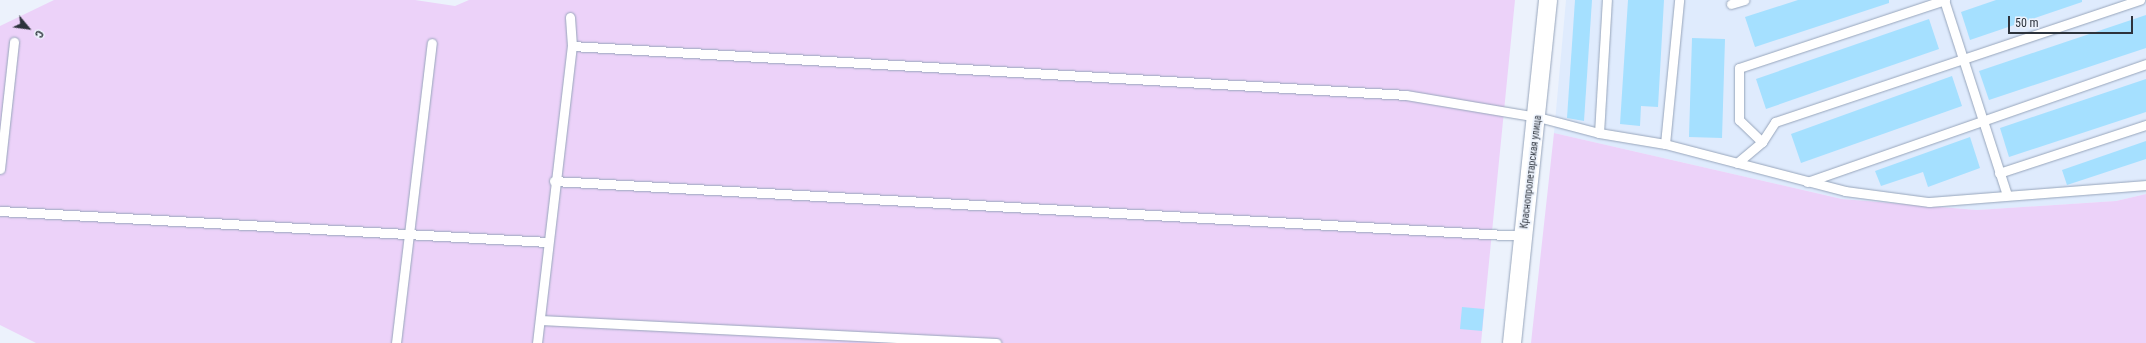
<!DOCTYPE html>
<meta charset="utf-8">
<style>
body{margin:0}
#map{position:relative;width:2146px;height:343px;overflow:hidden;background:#ecf2fc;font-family:"Roboto Condensed",sans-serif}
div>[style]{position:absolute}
.built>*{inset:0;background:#dfebfd}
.green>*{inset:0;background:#ecd2f9}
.building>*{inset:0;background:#a5e0ff}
.roads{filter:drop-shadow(0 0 1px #97a5bb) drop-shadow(0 0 1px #97a5bb)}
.lane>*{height:9px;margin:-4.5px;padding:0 4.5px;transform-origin:4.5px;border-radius:4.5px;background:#fff}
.street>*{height:18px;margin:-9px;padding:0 9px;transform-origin:9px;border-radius:9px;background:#fff}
span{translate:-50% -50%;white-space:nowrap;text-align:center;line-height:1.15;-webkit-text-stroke:3px #ecf2fc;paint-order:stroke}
.street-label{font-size:10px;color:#2d333c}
.north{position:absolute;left:8px;top:8px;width:40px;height:40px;-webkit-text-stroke:3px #ecf2fc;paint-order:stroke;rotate:119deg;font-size:11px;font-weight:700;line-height:16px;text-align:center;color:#2d333c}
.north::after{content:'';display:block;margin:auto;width:14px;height:18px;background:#2d333c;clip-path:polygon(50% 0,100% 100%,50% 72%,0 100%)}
.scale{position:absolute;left:2008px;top:16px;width:125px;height:18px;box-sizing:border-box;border:2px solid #2d333c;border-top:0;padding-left:5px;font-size:12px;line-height:14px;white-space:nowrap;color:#2d333c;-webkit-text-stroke:3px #ecf2fc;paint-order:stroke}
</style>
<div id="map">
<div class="built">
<i style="clip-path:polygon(1566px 0,2146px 0,2146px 194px,2116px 201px,1977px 210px,1842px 199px,1554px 133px)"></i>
</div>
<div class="green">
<i style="clip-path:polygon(54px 0,415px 0,455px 6px,469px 0,1515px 0,1481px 343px,36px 343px,0 325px,0 26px)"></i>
<i style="clip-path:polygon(1554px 133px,1842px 199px,1977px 210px,2116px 201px,2146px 194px,2146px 343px,1531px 343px)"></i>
</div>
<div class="building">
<i style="clip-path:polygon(1575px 0,1592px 0,1584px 121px,1567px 118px)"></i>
<i style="clip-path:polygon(1628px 0,1664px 0,1658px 107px,1641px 106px,1640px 126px,1620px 124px)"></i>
<i style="clip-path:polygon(1798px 0,1889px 0,1889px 3px,1755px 47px,1745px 17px)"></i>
<i style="clip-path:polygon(1996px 0,2082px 0,2082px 2px,1970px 40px,1961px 12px)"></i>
<i style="clip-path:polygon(2146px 15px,2146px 48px,1989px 100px,1979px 71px)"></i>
<i style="clip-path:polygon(1929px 19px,1939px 49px,1766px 109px,1756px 79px)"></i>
<i style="clip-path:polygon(1692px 38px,1725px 39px,1722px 138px,1689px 137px)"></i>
<i style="clip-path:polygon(1952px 76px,1962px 106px,1801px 163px,1791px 134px)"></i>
<i style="clip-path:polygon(2146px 79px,2146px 112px,2009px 157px,2000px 128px)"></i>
<i style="clip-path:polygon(1970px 137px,1980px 168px,1928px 187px,1923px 172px,1881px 186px,1875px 171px)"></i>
<i style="clip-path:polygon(2146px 141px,2146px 159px,2067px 185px,2062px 170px)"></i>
<i style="clip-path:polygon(1462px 307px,1484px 309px,1482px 331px,1460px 329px)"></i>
</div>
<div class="roads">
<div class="lane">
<i style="left:1944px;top:0;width:205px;rotate:72.1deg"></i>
<i style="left:1731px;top:4px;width:14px;rotate:-17deg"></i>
<i style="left:572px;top:46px;width:835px;rotate:3.36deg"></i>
<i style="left:1406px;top:95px;width:134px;rotate:9.5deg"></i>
<i style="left:1538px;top:117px;width:63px;rotate:14.7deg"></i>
<i style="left:1599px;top:133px;width:67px;rotate:9.5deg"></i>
<i style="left:1665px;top:144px;width:186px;rotate:14.6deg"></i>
<i style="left:1845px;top:191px;width:85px;rotate:7.5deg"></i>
<i style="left:1929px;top:202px;width:218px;rotate:-4.5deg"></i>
<i style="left:1599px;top:133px;width:133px;rotate:-86.6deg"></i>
<i style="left:1762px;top:142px;width:32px;rotate:-136deg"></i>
<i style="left:1739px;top:120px;width:52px;rotate:-90deg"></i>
<i style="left:1739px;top:68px;width:217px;rotate:-18.3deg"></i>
<i style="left:1665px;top:144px;width:145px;rotate:-84.4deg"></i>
<i style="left:1737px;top:163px;width:33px;rotate:-40deg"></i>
<i style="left:1762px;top:142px;width:24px;rotate:-57deg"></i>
<i style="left:1775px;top:122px;width:385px;rotate:-18.5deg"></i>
<i style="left:0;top:169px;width:128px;rotate:-83.7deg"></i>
<i style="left:1999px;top:173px;width:155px;rotate:-18.1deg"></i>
<i style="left:554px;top:181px;width:971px;rotate:3.25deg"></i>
<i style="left:1807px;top:182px;width:359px;rotate:-19.2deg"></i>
<i style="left:0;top:211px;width:548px;rotate:3.24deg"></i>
<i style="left:540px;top:320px;width:457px;rotate:2.9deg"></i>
<i style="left:396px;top:343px;width:302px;rotate:-83.2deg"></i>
<i style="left:537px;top:343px;width:299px;rotate:-83.3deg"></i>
<i style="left:572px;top:46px;width:29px;rotate:-94deg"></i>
</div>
<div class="street">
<i style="left:1512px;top:343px;width:345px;rotate:-84deg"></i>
</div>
</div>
<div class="street-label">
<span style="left:1531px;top:172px;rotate:-83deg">Краснопролетарская улица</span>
</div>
<div class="north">С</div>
<div class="scale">50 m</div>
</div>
